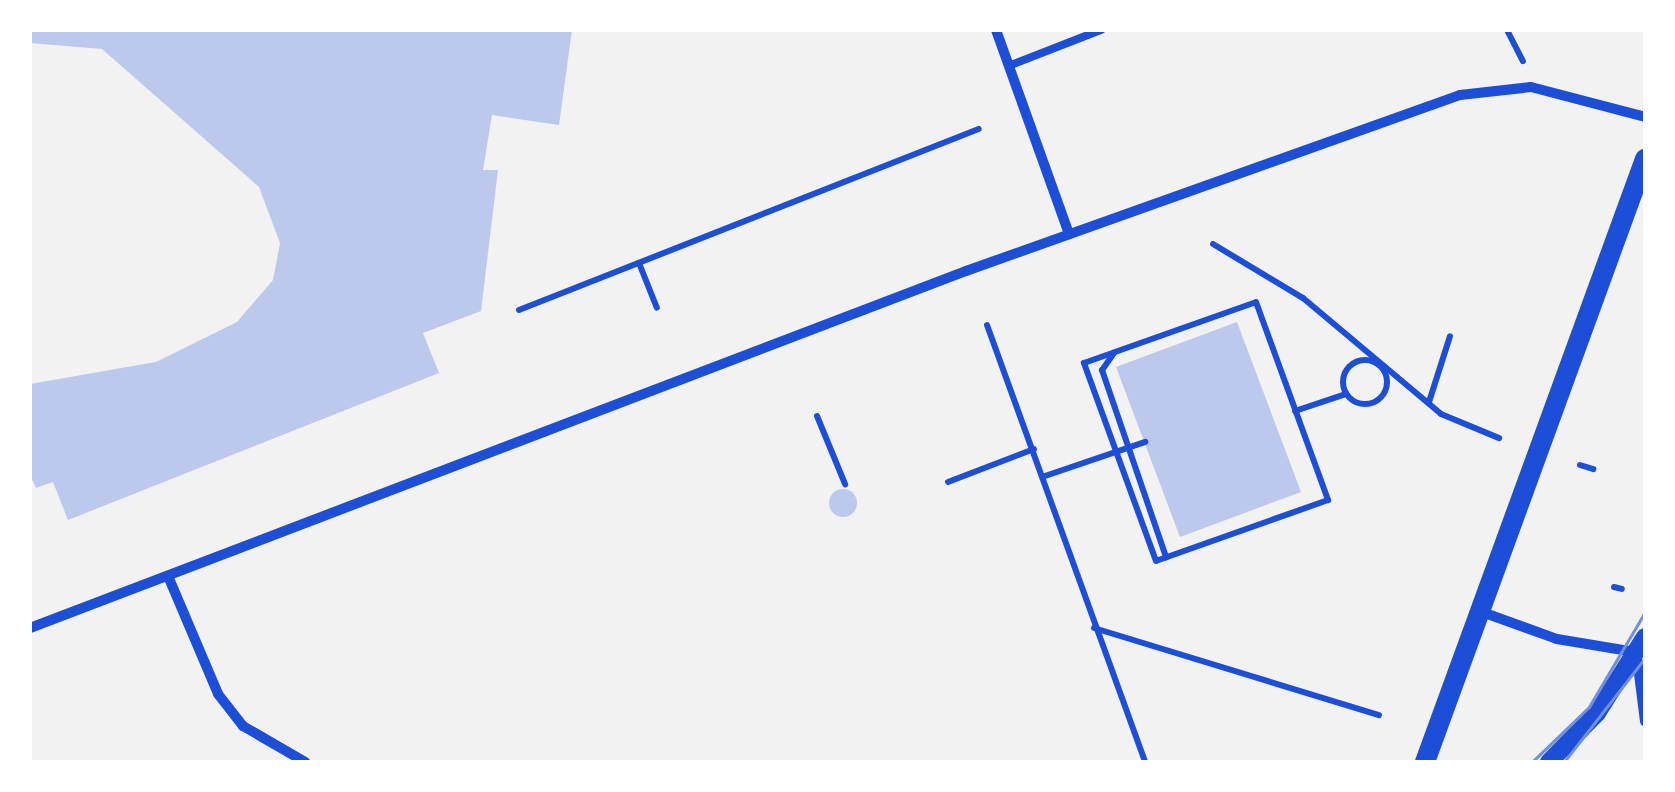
<!DOCTYPE html>
<style>
body{margin:0}
#map{position:relative;width:1675px;height:792px;overflow:hidden;background:#f2f2f2;font-family:Arial,sans-serif}
div>[style]{position:absolute}
.building>*{inset:0;background:#bdc9ec}
.round{border-radius:50%}
.path>*{height:6px;margin:-3px;padding:0 3px;transform-origin:3px;border-radius:3px;background:#1d4ed8}
.path>.ring{margin:-3px;padding:0;box-sizing:content-box;background:none;border:6px solid #1d4ed8;border-radius:50%}
.service>*{height:8px;margin:-4px;padding:0 4px;transform-origin:4px;border-radius:4px;background:#1d4ed8}
.minor>*{height:10px;margin:-5px;padding:0 5px;transform-origin:5px;border-radius:5px;background:#1d4ed8}
.tertiary>*{height:18px;margin:-9px;padding:0 9px;transform-origin:9px;border-radius:9px;background:#1d4ed8}
.secondary>*{height:20px;margin:-10px;padding:0 10px;transform-origin:10px;border-radius:10px;background:#1d4ed8}
.tram>*{height:2.5px;margin:-1.25px;padding:0 1.25px;transform-origin:1.25px;border-radius:1.25px;background:#7290e2}
span{translate:-50% -50%;white-space:nowrap;text-align:center;line-height:1.15;-webkit-text-stroke:10px #fff;paint-order:stroke}
.frame{position:absolute;inset:0;border:32px solid #fff;pointer-events:none}
</style>
<div id="map">
<div class="building">
<i style="clip-path:polygon(30px 30px,572px 30px,559px 125px,492px 115px,483px 170px,498px 170px,481px 311px,423px 333px,439px 373px,68px 520px,53px 482px,36px 488px,30px 475px,30px 384px,156px 362px,237px 322px,273px 280px,280px 243px,259px 187px,102px 49px,30px 43px)"></i>
<i style="clip-path:polygon(1237px 322px,1301px 492px,1180px 537px,1116px 367px)"></i>
<i class="round" style="left:829px;top:489px;width:28px;height:28px"></i>
</div>
<div class="path">
<i style="left:1507px;top:30px;width:35px;rotate:63deg"></i>
<i style="left:1213px;top:244px;width:105px;rotate:31deg"></i>
<i style="left:1303px;top:298px;width:180px;rotate:40deg"></i>
<i style="left:1441px;top:414px;width:63px;rotate:22.5deg"></i>
<i style="left:639px;top:263px;width:48px;rotate:68.2deg"></i>
<i style="left:1256px;top:302px;width:211px;rotate:70deg"></i>
<i style="left:1328px;top:500px;width:182px;rotate:160.5deg"></i>
<i style="left:1156px;top:561px;width:211px;rotate:-110deg"></i>
<i style="left:1084px;top:363px;width:182px;rotate:-19.5deg"></i>
<i style="left:519px;top:310px;width:494px;rotate:-21.5deg"></i>
<i style="left:987px;top:325px;width:465px;rotate:70.1deg"></i>
<i style="left:1114px;top:353px;width:21px;rotate:125deg"></i>
<i style="left:1102px;top:370px;width:198px;rotate:71.1deg"></i>
<i class="ring" style="left:1343px;top:360px;width:38px;height:38px"></i>
<i style="left:1429px;top:402px;width:69px;rotate:-72.3deg"></i>
<i style="left:1295px;top:411px;width:54px;rotate:-18.4deg"></i>
<i style="left:817px;top:416px;width:74px;rotate:67.6deg"></i>
<i style="left:1580px;top:465px;width:14px;rotate:17deg"></i>
<i style="left:1045px;top:476px;width:106px;rotate:-18.8deg"></i>
<i style="left:948px;top:482px;width:92px;rotate:-21deg"></i>
<i style="left:1614px;top:587px;width:8px;rotate:14deg"></i>
<i style="left:1094px;top:628px;width:298px;rotate:17deg"></i>
</div>
<div class="service">
<i style="left:1011px;top:65px;width:97px;rotate:-21.3deg"></i>
</div>
<div class="minor">
<i style="left:996px;top:30px;width:217px;rotate:70.3deg"></i>
<i style="left:168px;top:576px;width:128px;rotate:67deg"></i>
<i style="left:218px;top:694px;width:41px;rotate:52deg"></i>
<i style="left:243px;top:726px;width:72px;rotate:30.1deg"></i>
<i style="left:1482px;top:612px;width:80px;rotate:19.8deg"></i>
<i style="left:1557px;top:639px;width:79px;rotate:9.5deg"></i>
<i style="left:30px;top:628px;width:1002px;rotate:-20.88deg"></i>
<i style="left:966px;top:271px;width:524px;rotate:-19.61deg"></i>
<i style="left:1460px;top:95px;width:71px;rotate:-6.4deg"></i>
<i style="left:1531px;top:87px;width:118px;rotate:14.7deg"></i>
<i style="left:1637px;top:658px;width:64px;rotate:82.8deg"></i>
</div>
<div class="tertiary">
<i style="left:1549px;top:762px;width:69px;rotate:-45.6deg"></i>
<i style="left:1597px;top:713px;width:90px;rotate:-57.7deg"></i>
</div>
<div class="secondary">
<i style="left:1425px;top:762px;width:642px;rotate:-69.96deg"></i>
</div>
<div class="tram">
<i style="left:1532px;top:762px;width:79px;rotate:-44deg"></i>
<i style="left:1589px;top:707px;width:110px;rotate:-59.5deg"></i>
<i style="left:1564px;top:762px;width:132px;rotate:-52.1deg"></i>
</div>
<div class="frame"></div>
</div>
